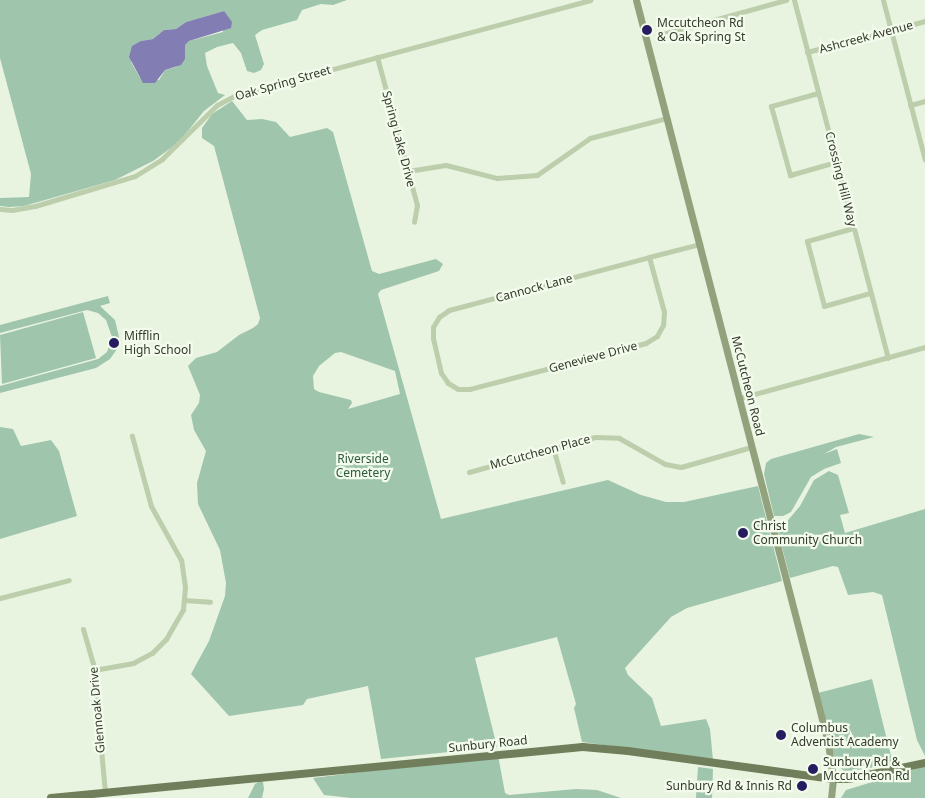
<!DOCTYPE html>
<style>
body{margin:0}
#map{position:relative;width:925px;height:798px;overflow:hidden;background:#e9f4e0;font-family:"Noto Sans",sans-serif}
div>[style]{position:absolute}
.green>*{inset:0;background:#9fc5ad}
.water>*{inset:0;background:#827db3}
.minor>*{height:5px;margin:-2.5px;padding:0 2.5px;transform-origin:2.5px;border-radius:2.5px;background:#bcceab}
.secondary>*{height:7px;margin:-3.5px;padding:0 3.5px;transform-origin:3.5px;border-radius:3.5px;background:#92a27c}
.primary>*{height:8px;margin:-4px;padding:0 4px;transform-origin:4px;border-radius:4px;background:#707e5b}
.dots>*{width:14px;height:14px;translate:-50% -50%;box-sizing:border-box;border:2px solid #f3fbed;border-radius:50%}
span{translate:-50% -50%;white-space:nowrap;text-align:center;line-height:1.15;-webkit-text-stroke:4.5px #f3fbed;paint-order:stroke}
.poi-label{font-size:12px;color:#353b2a}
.left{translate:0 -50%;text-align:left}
.right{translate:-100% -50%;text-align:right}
.street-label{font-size:12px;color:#353b2a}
.park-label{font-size:12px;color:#2d5b40}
</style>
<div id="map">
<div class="green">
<i style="clip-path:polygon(evenodd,0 0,347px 0,333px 5px,321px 4px,302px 10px,297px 20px,262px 30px,255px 35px,264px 64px,261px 70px,254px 73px,247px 71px,241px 53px,233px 43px,217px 47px,205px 53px,207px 66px,218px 93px,225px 95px,204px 111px,179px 142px,153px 161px,115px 180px,24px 206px,9px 207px,0 206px,0 198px,29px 197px,31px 174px,0 58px,0 0,224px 11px,223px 32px,189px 41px,185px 44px,185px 59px,176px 67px,165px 70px,159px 80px,140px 78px,131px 62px,141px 41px,153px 39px,164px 30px,176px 29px,186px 22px,224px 11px)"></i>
<i style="clip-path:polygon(evenodd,232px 101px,247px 120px,262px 119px,276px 122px,290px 137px,327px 128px,333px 132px,372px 271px,379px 274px,436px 259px,443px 264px,439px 271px,381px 290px,378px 294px,441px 519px,608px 480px,641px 495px,666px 502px,684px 502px,758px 486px,782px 581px,687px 608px,671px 617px,625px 668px,628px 675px,652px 698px,661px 726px,706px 719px,710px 729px,713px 760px,582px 742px,574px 708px,576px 704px,557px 637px,475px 658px,497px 747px,381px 759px,368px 686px,307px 699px,303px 705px,229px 716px,191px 674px,209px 641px,225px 596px,226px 583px,220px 550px,198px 504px,197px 483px,206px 451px,194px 430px,191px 415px,199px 403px,200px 395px,188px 366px,196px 358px,217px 352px,239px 335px,253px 328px,258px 324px,260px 318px,214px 146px,202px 138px,202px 128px,212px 114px,232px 101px,341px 352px,395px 371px,400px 394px,348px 409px,352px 403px,351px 400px,319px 392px,314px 389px,313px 376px,319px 366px,335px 353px,341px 352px)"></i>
<i style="clip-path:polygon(108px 296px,110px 303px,100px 306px,115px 320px,119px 337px,117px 349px,110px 359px,96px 368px,0 393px,0 386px,98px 359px,107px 352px,112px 337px,106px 320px,98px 313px,87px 310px,0 333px,0 325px)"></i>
<i style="clip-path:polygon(83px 312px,96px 358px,2px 384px,0 335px)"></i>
<i style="clip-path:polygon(0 427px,13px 429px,21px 446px,51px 440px,59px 451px,77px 516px,0 539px)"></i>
<i style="clip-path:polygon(859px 434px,874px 437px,836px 447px,824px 454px,837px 449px,841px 463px,824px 469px,811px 477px,791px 512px,783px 516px,774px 516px,764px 474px,766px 463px,771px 459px)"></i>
<i style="clip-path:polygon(829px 471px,838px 475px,849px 513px,840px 515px,845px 533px,925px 509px,925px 756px,917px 740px,882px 595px,873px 592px,848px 595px,838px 567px,833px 566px,790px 578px,778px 532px,800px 506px,814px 480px)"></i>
<i style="clip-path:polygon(872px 679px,893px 764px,845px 772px,836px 764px,818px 693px)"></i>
<i style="clip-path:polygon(498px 755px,505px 793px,509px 795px,576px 789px,597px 790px,621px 798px,351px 798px,324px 795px,313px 778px)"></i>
<i style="clip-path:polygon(925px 766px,925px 798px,841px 798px,846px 790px)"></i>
<i style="clip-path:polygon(698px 767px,713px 769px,712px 798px,696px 798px)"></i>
<i style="clip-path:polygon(260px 781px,263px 782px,264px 789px,262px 798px,248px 798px,255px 784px)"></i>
</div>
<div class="water">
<i style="clip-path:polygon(224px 11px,232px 22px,231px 28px,189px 41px,185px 45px,185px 59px,181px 65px,165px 70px,155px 83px,143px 83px,129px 57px,132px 46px,141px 41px,153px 39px,164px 30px,176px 29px,186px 22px)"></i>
</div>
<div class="minor">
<i style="left:794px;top:0;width:370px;rotate:75.3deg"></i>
<i style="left:883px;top:0;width:165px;rotate:75.3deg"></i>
<i style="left:663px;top:34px;width:128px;rotate:-15.5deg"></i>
<i style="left:807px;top:52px;width:122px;rotate:-14.7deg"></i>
<i style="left:377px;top:57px;width:153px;rotate:74.9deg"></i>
<i style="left:417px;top:205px;width:17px;rotate:100deg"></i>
<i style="left:818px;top:93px;width:49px;rotate:164.5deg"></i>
<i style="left:771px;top:106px;width:72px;rotate:74.6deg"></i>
<i style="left:790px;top:175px;width:48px;rotate:-15.8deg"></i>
<i style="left:910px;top:105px;width:16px;rotate:-15deg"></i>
<i style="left:408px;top:171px;width:38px;rotate:-9deg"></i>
<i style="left:446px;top:165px;width:53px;rotate:14.3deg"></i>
<i style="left:497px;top:178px;width:40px;rotate:-4.3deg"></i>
<i style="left:537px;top:175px;width:65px;rotate:-34.9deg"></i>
<i style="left:590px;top:138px;width:80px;rotate:-14.6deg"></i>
<i style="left:0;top:209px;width:12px;rotate:5deg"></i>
<i style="left:12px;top:210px;width:23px;rotate:-10deg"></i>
<i style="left:35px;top:206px;width:104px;rotate:-16.7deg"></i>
<i style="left:135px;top:176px;width:32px;rotate:-32deg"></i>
<i style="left:162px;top:159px;width:77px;rotate:-44.5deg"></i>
<i style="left:217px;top:105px;width:21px;rotate:-28deg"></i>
<i style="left:236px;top:95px;width:367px;rotate:-15deg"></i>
<i style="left:853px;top:228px;width:48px;rotate:164.2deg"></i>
<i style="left:807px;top:241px;width:67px;rotate:75.3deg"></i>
<i style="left:824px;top:306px;width:48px;rotate:-15.8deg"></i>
<i style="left:649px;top:257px;width:57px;rotate:74.7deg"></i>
<i style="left:664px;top:312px;width:13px;rotate:94deg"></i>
<i style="left:663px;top:325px;width:13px;rotate:119deg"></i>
<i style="left:657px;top:336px;width:13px;rotate:148deg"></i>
<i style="left:646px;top:343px;width:182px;rotate:165.4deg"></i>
<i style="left:470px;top:389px;width:12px;rotate:180deg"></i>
<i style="left:458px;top:389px;width:12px;rotate:-149deg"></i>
<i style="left:448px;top:383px;width:12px;rotate:-125deg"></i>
<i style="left:441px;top:373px;width:36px;rotate:-103deg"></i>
<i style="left:433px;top:338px;width:11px;rotate:-90deg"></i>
<i style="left:433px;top:327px;width:12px;rotate:-59deg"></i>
<i style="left:439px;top:317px;width:12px;rotate:-35deg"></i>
<i style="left:449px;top:310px;width:207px;rotate:-14.8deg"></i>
<i style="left:649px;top:257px;width:53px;rotate:-14.3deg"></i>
<i style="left:740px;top:398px;width:192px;rotate:-15.4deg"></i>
<i style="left:553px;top:448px;width:35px;rotate:74deg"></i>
<i style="left:469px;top:472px;width:131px;rotate:-15.5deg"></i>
<i style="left:595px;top:437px;width:24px;rotate:2deg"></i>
<i style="left:619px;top:438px;width:53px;rotate:29.5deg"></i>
<i style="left:665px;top:464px;width:16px;rotate:11deg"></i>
<i style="left:681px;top:467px;width:73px;rotate:-15.9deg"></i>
<i style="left:0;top:598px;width:71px;rotate:-14.6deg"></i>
<i style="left:184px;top:600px;width:26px;rotate:4deg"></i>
<i style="left:83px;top:629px;width:35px;rotate:74deg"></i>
<i style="left:93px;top:663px;width:130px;rotate:84.7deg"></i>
<i style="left:94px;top:670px;width:40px;rotate:-10deg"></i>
<i style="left:133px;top:663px;width:21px;rotate:-28deg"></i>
<i style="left:152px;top:653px;width:20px;rotate:-45deg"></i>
<i style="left:166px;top:639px;width:34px;rotate:-60deg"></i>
<i style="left:183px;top:610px;width:23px;rotate:-85deg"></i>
<i style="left:185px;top:587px;width:27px;rotate:-98deg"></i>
<i style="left:181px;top:560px;width:62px;rotate:-119.1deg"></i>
<i style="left:151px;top:506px;width:73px;rotate:-105.2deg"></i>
</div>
<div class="secondary">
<i style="left:636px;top:0;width:707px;rotate:75.49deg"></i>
<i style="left:813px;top:684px;width:61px;rotate:75.7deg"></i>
<i style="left:828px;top:743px;width:36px;rotate:82deg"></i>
<i style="left:833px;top:779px;width:19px;rotate:96deg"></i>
</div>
<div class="primary">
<i style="left:51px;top:798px;width:534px;rotate:-5.48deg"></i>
<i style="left:583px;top:747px;width:45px;rotate:5.1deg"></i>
<i style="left:628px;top:751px;width:207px;rotate:7.8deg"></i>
<i style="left:833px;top:779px;width:16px"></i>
<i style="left:849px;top:779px;width:78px;rotate:-11.9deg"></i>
</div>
<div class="dots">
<i style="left:647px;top:30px;background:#251d5f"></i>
<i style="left:114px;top:343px;background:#251d5f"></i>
<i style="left:743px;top:533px;background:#251d5f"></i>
<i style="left:781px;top:735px;background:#251d5f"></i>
<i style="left:813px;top:769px;background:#251d5f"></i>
<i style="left:802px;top:786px;background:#251d5f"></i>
</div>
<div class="poi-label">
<span class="left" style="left:657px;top:30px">Mccutcheon Rd<br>&amp; Oak Spring St</span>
<span class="left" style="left:124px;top:343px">Mifflin<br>High School</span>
<span class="left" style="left:753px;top:533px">Christ<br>Community Church</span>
<span class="left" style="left:791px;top:735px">Columbus<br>Adventist Academy</span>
<span class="left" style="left:823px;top:769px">Sunbury Rd &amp;<br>Mccutcheon Rd</span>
<span class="right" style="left:792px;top:786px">Sunbury Rd &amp; Innis Rd</span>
</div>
<div class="street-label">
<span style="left:866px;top:37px;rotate:-15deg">Ashcreek Avenue</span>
<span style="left:283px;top:83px;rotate:-16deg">Oak Spring Street</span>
<span style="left:399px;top:139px;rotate:75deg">Spring Lake Drive</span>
<span style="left:841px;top:179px;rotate:76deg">Crossing Hill Way</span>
<span style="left:534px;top:288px;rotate:-15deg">Cannock Lane</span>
<span style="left:593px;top:357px;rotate:-15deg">Genevieve Drive</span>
<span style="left:748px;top:386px;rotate:76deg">McCutcheon Road</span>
<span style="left:540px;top:452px;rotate:-15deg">McCutcheon Place</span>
<span style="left:97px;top:710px;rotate:-95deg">Glennoak Drive</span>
<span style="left:488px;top:744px;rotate:-6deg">Sunbury Road</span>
</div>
<div class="park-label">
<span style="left:363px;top:466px">Riverside<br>Cemetery</span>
</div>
</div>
